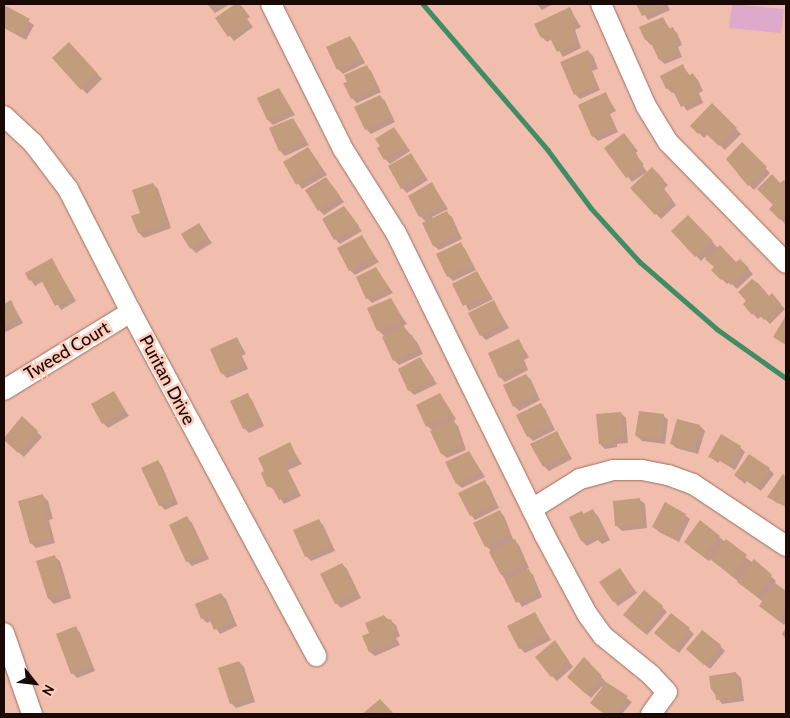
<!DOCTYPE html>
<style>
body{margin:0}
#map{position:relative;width:790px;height:718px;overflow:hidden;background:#f1bead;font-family:Cabin,sans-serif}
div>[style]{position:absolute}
.green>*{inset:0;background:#dac}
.shadow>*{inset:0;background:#0003}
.stream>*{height:4.5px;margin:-2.25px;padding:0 2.25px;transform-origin:2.25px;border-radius:2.25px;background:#408c65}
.building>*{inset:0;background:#c39b7d}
.roads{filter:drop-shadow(0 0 1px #9c6e5f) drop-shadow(0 0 1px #9c6e5f)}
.minor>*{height:20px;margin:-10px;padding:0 10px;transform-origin:10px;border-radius:10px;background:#fff}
span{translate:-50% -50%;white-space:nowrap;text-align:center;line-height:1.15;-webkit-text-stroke:5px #ffcbba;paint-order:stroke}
.street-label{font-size:18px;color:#1a0a05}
.frame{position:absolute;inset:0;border:5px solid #1a0a05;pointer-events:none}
.north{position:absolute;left:10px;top:658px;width:50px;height:50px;-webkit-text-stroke:4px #ffcbba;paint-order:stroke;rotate:119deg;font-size:14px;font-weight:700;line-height:20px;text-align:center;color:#1a0a05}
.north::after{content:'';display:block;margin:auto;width:18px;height:22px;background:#1a0a05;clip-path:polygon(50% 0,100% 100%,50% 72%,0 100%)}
</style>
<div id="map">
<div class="green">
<i style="clip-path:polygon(732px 4px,784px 9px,781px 33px,729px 28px)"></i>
</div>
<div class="shadow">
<i style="clip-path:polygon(207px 4px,230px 4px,215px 13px)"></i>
<i style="clip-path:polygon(237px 4px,243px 8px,250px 17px,247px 19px,253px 27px,234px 41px,216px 18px)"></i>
<i style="clip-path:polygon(537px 4px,553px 4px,542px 10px)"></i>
<i style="clip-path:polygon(638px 4px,667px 4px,670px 10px,648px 20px)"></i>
<i style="clip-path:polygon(4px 6px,34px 25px,26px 40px,4px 28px)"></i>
<i style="clip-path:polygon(569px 8px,581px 27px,575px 30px,581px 48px,563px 57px,552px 39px,547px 42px,542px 37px)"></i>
<i style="clip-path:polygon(663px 18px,670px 29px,672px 28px,677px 33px,682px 45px,678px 47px,682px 57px,665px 64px,660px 60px,653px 44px,651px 45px,646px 40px,641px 28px)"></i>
<i style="clip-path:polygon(349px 37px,354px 42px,365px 63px,343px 74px,338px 69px)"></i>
<i style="clip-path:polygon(69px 44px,102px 79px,87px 94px,54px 58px)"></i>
<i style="clip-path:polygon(588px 51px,593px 56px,598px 69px,592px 71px,600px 90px,580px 99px,575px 94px)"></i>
<i style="clip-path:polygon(366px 66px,371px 71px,381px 92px,357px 103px,352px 98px)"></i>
<i style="clip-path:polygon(683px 66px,690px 76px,693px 75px,698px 80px,703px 91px,699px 93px,703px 103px,687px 111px,675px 92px,672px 93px,667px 88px)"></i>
<i style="clip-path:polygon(278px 89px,295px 115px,273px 125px,268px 120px,259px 98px)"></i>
<i style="clip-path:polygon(606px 94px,616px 111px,610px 114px,618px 132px,598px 141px,593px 136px)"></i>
<i style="clip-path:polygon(380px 96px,385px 101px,395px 122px,371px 134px,366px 129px)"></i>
<i style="clip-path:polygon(712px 105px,741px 134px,725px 150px,708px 134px,704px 138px,692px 126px)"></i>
<i style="clip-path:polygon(292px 119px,309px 145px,285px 156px,280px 151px,271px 129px)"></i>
<i style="clip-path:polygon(394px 128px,410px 151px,390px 164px,385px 159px)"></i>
<i style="clip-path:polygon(624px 135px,638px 151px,634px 154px,644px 164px,642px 165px,647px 172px,632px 182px,606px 148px)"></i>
<i style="clip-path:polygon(742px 144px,770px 173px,754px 190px,738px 174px)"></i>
<i style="clip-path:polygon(308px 149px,327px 175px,302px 189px,284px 162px)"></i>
<i style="clip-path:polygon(411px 154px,428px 180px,407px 193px,402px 188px)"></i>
<i style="clip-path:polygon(652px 169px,668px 185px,664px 189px,676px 205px,661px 219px,632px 188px)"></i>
<i style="clip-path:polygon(784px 181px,786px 184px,785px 224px,771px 209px)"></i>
<i style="clip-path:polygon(330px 183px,344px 202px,324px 215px,319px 210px)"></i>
<i style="clip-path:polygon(153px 184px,158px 189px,171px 228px,144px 238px,139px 233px,142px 213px)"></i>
<i style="clip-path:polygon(432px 184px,448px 209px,432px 217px,433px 219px,447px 213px,452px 217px,462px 239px,439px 250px,434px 246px,424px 224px,426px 222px,420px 216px)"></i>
<i style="clip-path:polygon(348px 213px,362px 231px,340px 244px,335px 239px)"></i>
<i style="clip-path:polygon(688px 216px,718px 248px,737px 264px,740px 260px,753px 274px,737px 289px,730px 282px,727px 284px,713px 270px,716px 267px,705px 257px,701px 261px,673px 231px)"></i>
<i style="clip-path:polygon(198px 224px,212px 243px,196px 253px,191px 248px)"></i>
<i style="clip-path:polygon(361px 237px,379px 262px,355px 275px,350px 270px)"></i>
<i style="clip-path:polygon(460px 244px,465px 249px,476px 270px,453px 281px,448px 276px)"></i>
<i style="clip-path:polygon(52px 260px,76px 301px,61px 310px,43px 281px,35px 286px,26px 273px)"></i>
<i style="clip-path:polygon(376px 269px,393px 293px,372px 303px,367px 298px)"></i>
<i style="clip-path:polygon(477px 272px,493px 299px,469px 311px,454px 284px)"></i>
<i style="clip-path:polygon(772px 295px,785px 309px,770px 324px,762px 316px,758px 319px,753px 314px)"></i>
<i style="clip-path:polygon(390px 300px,407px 324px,403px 326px,417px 342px,423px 354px,399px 365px,394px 360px,385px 337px,378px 330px)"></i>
<i style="clip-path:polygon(493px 301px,509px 328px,486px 340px,481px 335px)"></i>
<i style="clip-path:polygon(11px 302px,23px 323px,4px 333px,4px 305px)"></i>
<i style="clip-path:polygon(237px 338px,246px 354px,242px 356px,248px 369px,227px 378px,222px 373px)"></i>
<i style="clip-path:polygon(518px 340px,529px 357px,524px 360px,528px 370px,505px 382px,500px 377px)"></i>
<i style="clip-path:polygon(420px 359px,437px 384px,414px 395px,409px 390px)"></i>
<i style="clip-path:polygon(526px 375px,531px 380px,540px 400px,519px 411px,514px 406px)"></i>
<i style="clip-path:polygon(113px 392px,129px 416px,108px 428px,103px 423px)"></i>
<i style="clip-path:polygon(440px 394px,456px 419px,453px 421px,458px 426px,466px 450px,447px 458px,442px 454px,433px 431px,427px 426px)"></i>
<i style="clip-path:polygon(248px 395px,252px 400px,264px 426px,249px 433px,244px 428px)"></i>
<i style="clip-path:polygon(540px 404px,545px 409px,555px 430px,533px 441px,528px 436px)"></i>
<i style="clip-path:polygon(621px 413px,626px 418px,628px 443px,617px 444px,617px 447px,605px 449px,600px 444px)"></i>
<i style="clip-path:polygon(663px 415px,668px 420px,665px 444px,642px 441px,637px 436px)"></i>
<i style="clip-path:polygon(23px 418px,42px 437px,24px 457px,9px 444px)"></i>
<i style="clip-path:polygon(700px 426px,705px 431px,698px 454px,676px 448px,671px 443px)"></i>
<i style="clip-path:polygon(557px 432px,572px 459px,549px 471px,544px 466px)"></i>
<i style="clip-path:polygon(289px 444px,302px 464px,288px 470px,301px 496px,284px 504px,275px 490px,268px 486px)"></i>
<i style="clip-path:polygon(740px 447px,745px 452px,735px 470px,720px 461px,718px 463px,709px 456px)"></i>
<i style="clip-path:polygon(469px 452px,485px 477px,462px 488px,457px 484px)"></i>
<i style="clip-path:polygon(158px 461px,162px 466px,178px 504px,165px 510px,160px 505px)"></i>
<i style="clip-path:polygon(769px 469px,774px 474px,761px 491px,747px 481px,745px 484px,735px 475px)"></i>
<i style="clip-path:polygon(783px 476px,786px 478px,786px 507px,779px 502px,778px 504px,769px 497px)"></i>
<i style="clip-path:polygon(484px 481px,489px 486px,499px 508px,475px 520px,471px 515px)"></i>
<i style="clip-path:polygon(43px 496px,48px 501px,53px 519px,49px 520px,55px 543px,36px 548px,31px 543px)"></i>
<i style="clip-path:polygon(640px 500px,645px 504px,647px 528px,622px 531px,617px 526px)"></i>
<i style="clip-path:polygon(499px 511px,504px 516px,513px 539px,519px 545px,529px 568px,527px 569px,533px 575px,542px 597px,522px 607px,502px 575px,492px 552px,486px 546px)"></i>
<i style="clip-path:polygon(593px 511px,598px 516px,610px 540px,602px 544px,598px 540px,587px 546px,582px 541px,571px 518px,582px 512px,584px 515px)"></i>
<i style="clip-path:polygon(685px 515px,690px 519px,679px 542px,659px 532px,654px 527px)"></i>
<i style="clip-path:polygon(187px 518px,192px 523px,209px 559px,192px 566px,187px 561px,170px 526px)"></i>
<i style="clip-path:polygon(318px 520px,323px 525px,335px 551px,311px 561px,306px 556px)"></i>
<i style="clip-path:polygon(719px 537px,753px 563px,754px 561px,776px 581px,774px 584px,786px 593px,786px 622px,784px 625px,760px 606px,763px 602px,711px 559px,709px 561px,690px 547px)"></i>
<i style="clip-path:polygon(55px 557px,60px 561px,71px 598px,54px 604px,49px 599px,38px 562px)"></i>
<i style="clip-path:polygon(342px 564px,347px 569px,361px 598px,341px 608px,336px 603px)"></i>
<i style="clip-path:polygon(620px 570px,637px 593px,618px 606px,614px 601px)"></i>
<i style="clip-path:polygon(221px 594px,226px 599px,237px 626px,220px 634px,211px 621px,207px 623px,202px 618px)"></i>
<i style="clip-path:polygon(662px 607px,667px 612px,647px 635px,629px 620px)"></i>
<i style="clip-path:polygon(535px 613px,551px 640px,525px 653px,520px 648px)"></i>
<i style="clip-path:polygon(672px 614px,694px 634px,679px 653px,661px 638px)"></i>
<i style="clip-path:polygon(384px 616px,396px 625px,400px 636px,396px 638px,400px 645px,375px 656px,370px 652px,371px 634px)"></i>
<i style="clip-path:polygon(76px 628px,80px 633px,95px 671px,77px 678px,72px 673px)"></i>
<i style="clip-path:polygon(786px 628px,786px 639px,782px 634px)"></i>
<i style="clip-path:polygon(555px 642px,573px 667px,557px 681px,552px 676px)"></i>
<i style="clip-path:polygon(720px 646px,725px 651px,710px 669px,692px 654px)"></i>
<i style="clip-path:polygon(584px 659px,606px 682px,605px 683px,632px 702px,622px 714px,605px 714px,597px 708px,603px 688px,602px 686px,591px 698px,573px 682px)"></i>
<i style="clip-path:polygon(239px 662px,244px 667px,255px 702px,236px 708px,231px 703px)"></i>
<i style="clip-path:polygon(736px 673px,741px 678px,744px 701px,722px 704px,712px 690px)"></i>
</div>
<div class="stream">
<i style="left:423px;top:4px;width:192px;rotate:49.4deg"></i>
<i style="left:548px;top:150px;width:72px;rotate:53.4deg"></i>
<i style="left:591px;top:208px;width:73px;rotate:47.8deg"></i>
<i style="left:640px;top:262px;width:102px;rotate:41deg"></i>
<i style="left:717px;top:329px;width:85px;rotate:35.4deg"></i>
</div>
<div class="building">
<i style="clip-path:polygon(235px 4px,240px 4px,246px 12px,243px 14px,249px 22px,228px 37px,215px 18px)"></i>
<i style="clip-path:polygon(636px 4px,665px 4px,666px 5px,642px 16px)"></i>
<i style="clip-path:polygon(4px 5px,30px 19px,21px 36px,4px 27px)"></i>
<i style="clip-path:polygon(570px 7px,577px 22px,571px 25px,577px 43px,557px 52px,548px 34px,541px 38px,534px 24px)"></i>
<i style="clip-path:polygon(663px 17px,668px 29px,673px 27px,678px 40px,674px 42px,678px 52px,659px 60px,649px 39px,645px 40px,639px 27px)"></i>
<i style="clip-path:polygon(350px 36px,361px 58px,337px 70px,326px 47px)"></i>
<i style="clip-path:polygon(69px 42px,98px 74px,81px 90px,52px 58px)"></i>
<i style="clip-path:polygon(588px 50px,594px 64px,588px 66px,596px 85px,574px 95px,560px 62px)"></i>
<i style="clip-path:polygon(683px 64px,688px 76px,693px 73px,699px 86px,695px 88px,699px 98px,681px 107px,671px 87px,666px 89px,660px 76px)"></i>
<i style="clip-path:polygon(367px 65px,377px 87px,351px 99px,343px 83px,347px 82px,344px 75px)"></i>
<i style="clip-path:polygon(279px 88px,292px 110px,267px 120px,257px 98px)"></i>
<i style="clip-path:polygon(606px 92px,612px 106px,606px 109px,614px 127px,592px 137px,578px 105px)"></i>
<i style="clip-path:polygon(380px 95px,391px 117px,365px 130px,354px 107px)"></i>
<i style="clip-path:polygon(712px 103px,737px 128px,719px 146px,702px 130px,698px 134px,690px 126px)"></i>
<i style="clip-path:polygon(293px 118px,306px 140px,279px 151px,269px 128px)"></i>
<i style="clip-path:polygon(394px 127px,406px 145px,384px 160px,377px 148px,380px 146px,375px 139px)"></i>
<i style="clip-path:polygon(624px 133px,634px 146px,630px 148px,633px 153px,635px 151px,643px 166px,626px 178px,604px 148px)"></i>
<i style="clip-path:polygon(742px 142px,767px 167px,748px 186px,726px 159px)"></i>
<i style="clip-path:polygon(308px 147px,323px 169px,296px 185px,283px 162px)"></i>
<i style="clip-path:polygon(411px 153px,424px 175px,401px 189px,388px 166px)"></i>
<i style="clip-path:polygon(652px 167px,664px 180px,660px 184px,672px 199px,655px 215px,630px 188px)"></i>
<i style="clip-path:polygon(772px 174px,780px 183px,784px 180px,786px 182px,786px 214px,780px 220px,769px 209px,773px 205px,757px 189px)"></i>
<i style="clip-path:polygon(326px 177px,340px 196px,318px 211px,305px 190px)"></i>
<i style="clip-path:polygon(432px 182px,444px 204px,419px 217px,408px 196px)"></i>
<i style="clip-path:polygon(153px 183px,167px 223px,138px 233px,131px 216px,140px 213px,132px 190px)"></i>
<i style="clip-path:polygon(344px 206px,359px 226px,334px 240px,322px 219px)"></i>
<i style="clip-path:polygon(447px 211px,458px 234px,433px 246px,422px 223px)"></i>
<i style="clip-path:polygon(688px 215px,713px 241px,695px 257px,671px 231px)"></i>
<i style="clip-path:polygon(199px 223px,208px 237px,190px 249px,181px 234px)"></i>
<i style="clip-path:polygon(362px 235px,375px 257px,349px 271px,337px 248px)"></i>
<i style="clip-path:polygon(461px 242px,472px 265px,447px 277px,436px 254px)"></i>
<i style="clip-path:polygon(720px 245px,736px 262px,740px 259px,749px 268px,731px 285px,724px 278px,721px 280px,711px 270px,714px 267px,705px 259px)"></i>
<i style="clip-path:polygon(52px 258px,72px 296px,55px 306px,39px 276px,29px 281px,25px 273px)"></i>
<i style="clip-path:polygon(376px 267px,389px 288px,366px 299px,356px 277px)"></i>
<i style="clip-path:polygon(477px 271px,489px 293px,463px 306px,452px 284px)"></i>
<i style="clip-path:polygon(752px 279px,759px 284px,769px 296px,772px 293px,781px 304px,764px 320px,756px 311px,752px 315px,743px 304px,746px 301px,738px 292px)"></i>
<i style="clip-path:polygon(391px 298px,403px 319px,377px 331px,367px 308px)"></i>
<i style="clip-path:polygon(11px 300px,19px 317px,4px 326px,4px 304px)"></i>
<i style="clip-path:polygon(494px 300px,505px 323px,480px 336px,468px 313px)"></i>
<i style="clip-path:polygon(785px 317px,786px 318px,786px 345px,773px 337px)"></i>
<i style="clip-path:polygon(404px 326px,409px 337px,412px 335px,419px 349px,393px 361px,382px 337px)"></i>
<i style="clip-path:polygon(237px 337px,242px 349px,238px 351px,244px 364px,221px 374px,210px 349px)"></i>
<i style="clip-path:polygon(519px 339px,525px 352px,520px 355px,524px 365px,499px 378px,488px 353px)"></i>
<i style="clip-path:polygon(420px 357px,434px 379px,408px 391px,398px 369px)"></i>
<i style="clip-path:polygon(526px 374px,536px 395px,513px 407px,503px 385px)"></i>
<i style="clip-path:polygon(114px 391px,125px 410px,102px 424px,91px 404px)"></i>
<i style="clip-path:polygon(248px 393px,260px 421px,243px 429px,230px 401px)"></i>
<i style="clip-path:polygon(440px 393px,452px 414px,426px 427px,416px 405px)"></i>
<i style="clip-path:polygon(541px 403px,551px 425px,527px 437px,516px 415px)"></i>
<i style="clip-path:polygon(639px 411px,664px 414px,661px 439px,635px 436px)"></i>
<i style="clip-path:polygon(621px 412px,624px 438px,612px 439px,613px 443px,599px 444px,596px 414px)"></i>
<i style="clip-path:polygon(22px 416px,38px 431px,18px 453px,4px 440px,4px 438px)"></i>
<i style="clip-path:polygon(677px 419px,700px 425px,694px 450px,670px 444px)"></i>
<i style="clip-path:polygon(454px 420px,462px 445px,441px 454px,430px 431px)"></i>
<i style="clip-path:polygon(557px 431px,568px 454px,543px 467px,530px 444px)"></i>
<i style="clip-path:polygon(721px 434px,741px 446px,729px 466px,714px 457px,713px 459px,708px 457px)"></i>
<i style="clip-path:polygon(290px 442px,298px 459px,284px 465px,297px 490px,279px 500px,271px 485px,267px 487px,261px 473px,264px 471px,258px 458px)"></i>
<i style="clip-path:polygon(469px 451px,481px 472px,456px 484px,445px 462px)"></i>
<i style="clip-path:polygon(749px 454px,770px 468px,756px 487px,742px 477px,740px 480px,734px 475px)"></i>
<i style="clip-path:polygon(158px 460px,174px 499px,159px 506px,141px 468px)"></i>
<i style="clip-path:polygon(783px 474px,786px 477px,786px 507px,767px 497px)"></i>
<i style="clip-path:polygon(485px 480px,495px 503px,470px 516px,458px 493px)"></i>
<i style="clip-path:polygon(43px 494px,49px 514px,45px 516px,51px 538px,30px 544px,18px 501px)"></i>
<i style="clip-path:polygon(640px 498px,642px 524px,615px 526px,613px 501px)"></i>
<i style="clip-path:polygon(665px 502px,686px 514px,674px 538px,652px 527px)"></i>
<i style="clip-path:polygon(593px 509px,606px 535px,596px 540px,594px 535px,581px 541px,569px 517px,582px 511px,583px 514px)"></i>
<i style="clip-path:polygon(500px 510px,510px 534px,485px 547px,473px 523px)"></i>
<i style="clip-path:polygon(187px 516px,205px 554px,186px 562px,169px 525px)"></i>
<i style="clip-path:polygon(319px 519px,331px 545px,305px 557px,293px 530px)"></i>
<i style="clip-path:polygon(700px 520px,720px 536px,704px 557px,684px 542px)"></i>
<i style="clip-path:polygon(515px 539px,525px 563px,501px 575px,489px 552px)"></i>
<i style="clip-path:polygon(726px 539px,747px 555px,732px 576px,711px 560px)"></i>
<i style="clip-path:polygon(55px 555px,67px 593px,48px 599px,36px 561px)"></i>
<i style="clip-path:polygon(754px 559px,772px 575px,756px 596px,737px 582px)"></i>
<i style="clip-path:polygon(342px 563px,357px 593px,335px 604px,320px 574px)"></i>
<i style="clip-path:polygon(620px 568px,633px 588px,613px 602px,599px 582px)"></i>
<i style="clip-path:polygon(529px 569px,538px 592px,516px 603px,505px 580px)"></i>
<i style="clip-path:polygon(775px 583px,786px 591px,786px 611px,779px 621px,759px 606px)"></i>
<i style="clip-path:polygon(644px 590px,663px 606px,642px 631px,623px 615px)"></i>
<i style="clip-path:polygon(221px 593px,233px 621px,214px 630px,208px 616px,201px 619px,195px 604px)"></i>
<i style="clip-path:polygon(535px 612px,547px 635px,519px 649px,507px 626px)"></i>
<i style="clip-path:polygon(671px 613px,690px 628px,673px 649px,654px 633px)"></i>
<i style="clip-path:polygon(384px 615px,387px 621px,391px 619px,396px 631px,392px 633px,396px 640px,369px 652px,362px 636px,369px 633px,365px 623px)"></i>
<i style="clip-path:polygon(76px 626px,91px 666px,71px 674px,56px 634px)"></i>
<i style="clip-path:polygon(702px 630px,721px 645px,704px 665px,686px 649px)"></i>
<i style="clip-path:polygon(555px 640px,569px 661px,551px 677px,535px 657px)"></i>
<i style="clip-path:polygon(584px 657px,602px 676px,586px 694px,567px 677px)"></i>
<i style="clip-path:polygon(239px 661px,251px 697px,230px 704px,218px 668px)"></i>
<i style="clip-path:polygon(736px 672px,740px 697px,716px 700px,715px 690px,711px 690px,709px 676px)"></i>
<i style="clip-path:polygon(606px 682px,628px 696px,614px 714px,604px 714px,590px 703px)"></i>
<i style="clip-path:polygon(380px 699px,394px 714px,362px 714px)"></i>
</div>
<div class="roads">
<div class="minor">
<i style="left:271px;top:4px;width:162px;rotate:63.6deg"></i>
<i style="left:343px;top:149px;width:99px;rotate:57.8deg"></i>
<i style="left:396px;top:233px;width:335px;rotate:63.8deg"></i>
<i style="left:544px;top:534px;width:91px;rotate:61.7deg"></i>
<i style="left:587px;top:614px;width:27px;rotate:54deg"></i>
<i style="left:603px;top:636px;width:62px;rotate:39.1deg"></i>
<i style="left:651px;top:675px;width:23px;rotate:47deg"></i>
<i style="left:667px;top:692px;width:27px;rotate:126deg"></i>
<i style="left:601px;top:4px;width:111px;rotate:66.2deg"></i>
<i style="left:646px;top:106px;width:42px;rotate:58.6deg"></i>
<i style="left:668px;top:142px;width:169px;rotate:45.7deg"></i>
<i style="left:4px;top:116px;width:40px;rotate:43deg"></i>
<i style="left:33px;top:143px;width:58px;rotate:52.7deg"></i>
<i style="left:68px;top:189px;width:138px;rotate:62.9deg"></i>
<i style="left:131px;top:312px;width:391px;rotate:61.7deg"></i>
<i style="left:4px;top:390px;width:149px;rotate:-31.6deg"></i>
<i style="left:532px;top:509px;width:57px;rotate:-32deg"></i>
<i style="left:580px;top:479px;width:34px;rotate:-15deg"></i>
<i style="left:613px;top:470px;width:29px"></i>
<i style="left:642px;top:470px;width:26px;rotate:11deg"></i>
<i style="left:668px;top:475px;width:27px;rotate:20deg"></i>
<i style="left:693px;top:484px;width:112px;rotate:33.7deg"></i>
<i style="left:4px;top:633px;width:86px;rotate:70.9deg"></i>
</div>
</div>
<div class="street-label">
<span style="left:67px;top:351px;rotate:-31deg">Tweed Court</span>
<span style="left:167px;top:380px;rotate:62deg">Puritan Drive</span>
</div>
<div class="frame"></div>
<div class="north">N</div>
</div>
